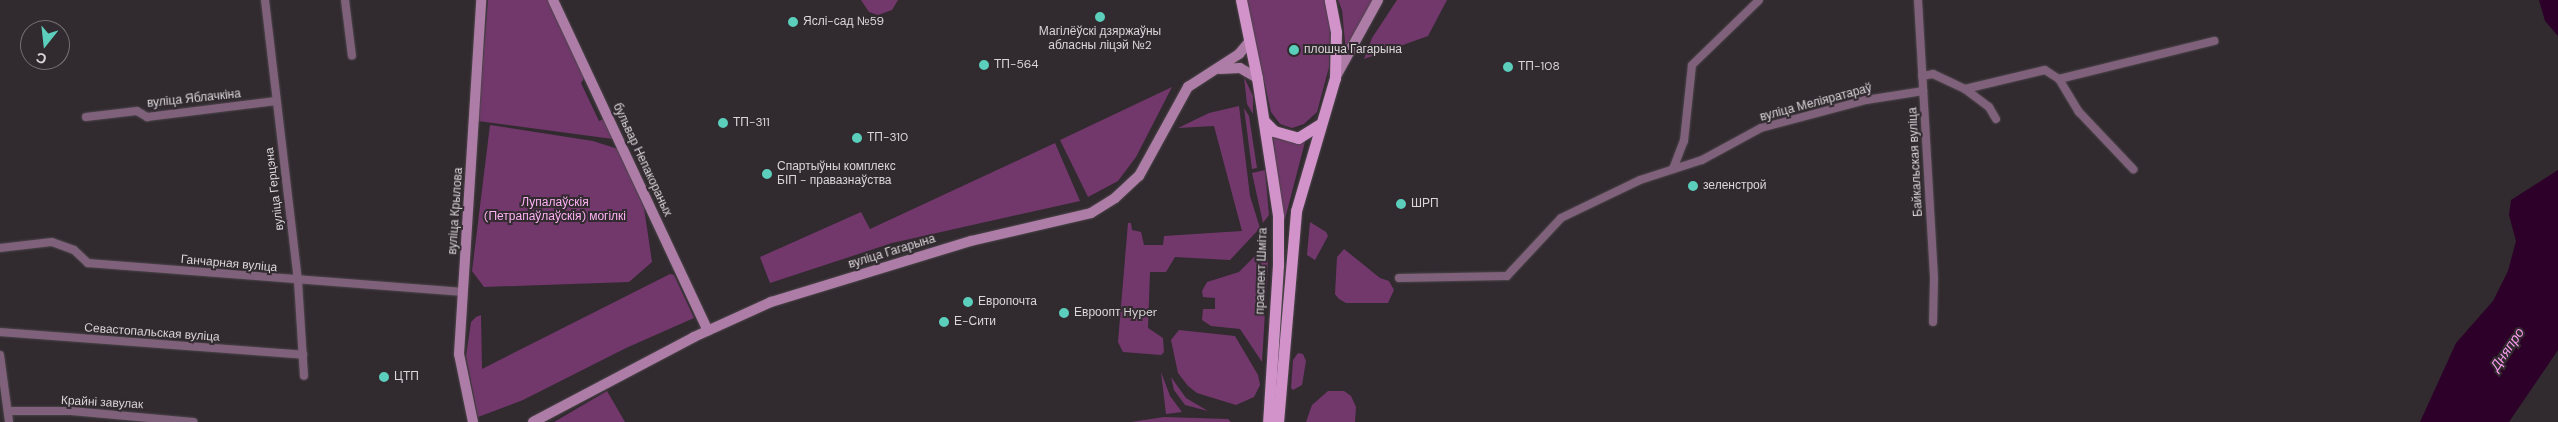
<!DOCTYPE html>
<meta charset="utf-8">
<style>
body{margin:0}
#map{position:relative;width:2558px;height:422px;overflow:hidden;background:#312a2f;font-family:"DM Sans",sans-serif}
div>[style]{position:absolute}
.green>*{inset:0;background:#72386c}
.water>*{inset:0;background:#2d002a}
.roads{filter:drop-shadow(0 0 1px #4c464a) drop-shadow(0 0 1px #4c464a)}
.street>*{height:8px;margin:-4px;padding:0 4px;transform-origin:4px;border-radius:4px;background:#80617b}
.secondary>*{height:10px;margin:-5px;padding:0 5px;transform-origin:5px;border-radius:5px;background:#ae7da7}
.primary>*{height:11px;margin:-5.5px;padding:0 5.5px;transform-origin:5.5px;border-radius:5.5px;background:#d293ca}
.dots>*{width:14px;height:14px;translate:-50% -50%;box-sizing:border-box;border:2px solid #312a2f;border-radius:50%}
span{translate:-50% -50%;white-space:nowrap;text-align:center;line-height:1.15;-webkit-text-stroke:4px #312a2f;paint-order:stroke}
.poi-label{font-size:12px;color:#dad6d9}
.left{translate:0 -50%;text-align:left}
.street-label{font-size:12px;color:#dad6d9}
.park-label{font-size:12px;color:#feb1f4}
.water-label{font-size:14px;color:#f99bee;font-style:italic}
.north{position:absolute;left:20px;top:20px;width:50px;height:50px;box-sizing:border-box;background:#312a2f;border:1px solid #756f73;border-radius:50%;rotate:196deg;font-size:14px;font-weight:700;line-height:20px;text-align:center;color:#dad6d9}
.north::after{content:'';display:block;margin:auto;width:18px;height:22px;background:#5bcebc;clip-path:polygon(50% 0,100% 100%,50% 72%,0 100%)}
</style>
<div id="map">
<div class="green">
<i style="clip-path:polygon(488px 0,548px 0,584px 78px,581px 83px,599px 121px,604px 119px,613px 139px,478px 121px)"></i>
<i style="clip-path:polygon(861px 0,898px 0,892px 10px,878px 15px,869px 12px)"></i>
<i style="clip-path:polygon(1246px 0,1324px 0,1330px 25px,1329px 67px,1317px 112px,1304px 124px,1292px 128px,1280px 124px,1271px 112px)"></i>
<i style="clip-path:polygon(1338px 0,1374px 0,1346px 53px,1342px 10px)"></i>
<i style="clip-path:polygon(1397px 0,1447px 0,1428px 36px,1364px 59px,1372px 38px)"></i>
<i style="clip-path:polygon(1244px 77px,1253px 96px,1253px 114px,1247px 104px)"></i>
<i style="clip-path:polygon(1172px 87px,1136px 157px,1118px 181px,1088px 197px,1060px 140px)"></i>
<i style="clip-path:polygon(1239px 106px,1250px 196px,1260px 228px,1230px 260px,1175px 257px,1166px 272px,1150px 272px,1148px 328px,1163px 338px,1164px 352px,1161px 355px,1123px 352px,1118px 342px,1128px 223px,1131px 223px,1132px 230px,1141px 232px,1144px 245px,1163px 245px,1164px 236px,1242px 231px,1214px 126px,1178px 128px,1209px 113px)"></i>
<i style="clip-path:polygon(1244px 108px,1249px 116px,1257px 168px,1252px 169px)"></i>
<i style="clip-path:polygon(490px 125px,593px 141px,618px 149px,644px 208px,652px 262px,629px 282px,484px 287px,472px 271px)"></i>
<i style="clip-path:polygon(1273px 136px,1288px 141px,1306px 138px,1285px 219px,1282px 221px)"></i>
<i style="clip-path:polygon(1055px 143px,1080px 201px,892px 243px,770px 283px,760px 257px,861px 212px,870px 229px)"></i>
<i style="clip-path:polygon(1265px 170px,1269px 215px,1263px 223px,1252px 173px)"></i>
<i style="clip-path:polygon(1310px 222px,1326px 232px,1328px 236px,1315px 260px,1307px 255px)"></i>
<i style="clip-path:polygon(1264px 247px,1268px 262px,1262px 362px,1240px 329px,1211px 326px,1202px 320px,1203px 309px,1215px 309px,1215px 298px,1203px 297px,1202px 291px,1207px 282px,1239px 272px)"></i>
<i style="clip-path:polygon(1344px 249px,1380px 278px,1389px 281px,1394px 290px,1388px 303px,1346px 303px,1339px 299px,1335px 294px,1337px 257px)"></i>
<i style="clip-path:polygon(670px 274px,674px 275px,694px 318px,626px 348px,523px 400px,478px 417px,466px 356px,471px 322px,476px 317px,481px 315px,482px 369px)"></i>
<i style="clip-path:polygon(1179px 330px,1235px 336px,1258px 375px,1260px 385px,1254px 397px,1236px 405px,1197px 393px,1188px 386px,1178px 373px,1171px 340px)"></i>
<i style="clip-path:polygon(1298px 353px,1303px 354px,1306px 361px,1302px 385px,1293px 390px,1291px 388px,1293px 360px)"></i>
<i style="clip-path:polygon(1161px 372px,1170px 396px,1182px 412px,1166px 414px)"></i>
<i style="clip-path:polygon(1171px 377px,1186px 398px,1208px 411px,1185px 405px,1174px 390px)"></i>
<i style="clip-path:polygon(607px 391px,625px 422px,554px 422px)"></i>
<i style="clip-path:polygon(1328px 391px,1344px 391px,1351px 396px,1356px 407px,1355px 422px,1306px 422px,1312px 405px)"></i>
<i style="clip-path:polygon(1164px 417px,1228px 419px,1231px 422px,1131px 422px)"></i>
</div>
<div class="water">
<i style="clip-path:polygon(2539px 0,2558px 0,2558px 36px,2545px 21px)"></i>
<i style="clip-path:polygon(2558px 170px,2558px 350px,2509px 422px,2420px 422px,2456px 343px,2493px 301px,2508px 271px,2516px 241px,2509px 215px,2511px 200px)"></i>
</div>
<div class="roads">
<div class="street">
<i style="left:265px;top:0;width:283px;rotate:83.3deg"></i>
<i style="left:298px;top:281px;width:95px;rotate:86.4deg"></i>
<i style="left:345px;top:0;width:56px;rotate:82.9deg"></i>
<i style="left:1918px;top:0;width:279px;rotate:86.7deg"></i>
<i style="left:1934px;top:279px;width:43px;rotate:91.3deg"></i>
<i style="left:1922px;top:76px;width:11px;rotate:-10deg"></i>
<i style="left:1933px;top:74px;width:35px;rotate:25deg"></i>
<i style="left:1965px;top:89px;width:30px;rotate:37deg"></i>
<i style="left:1989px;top:107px;width:14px;rotate:60deg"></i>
<i style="left:2059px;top:79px;width:160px;rotate:-13.8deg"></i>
<i style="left:1965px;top:89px;width:82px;rotate:-13.4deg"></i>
<i style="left:2045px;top:70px;width:17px;rotate:33deg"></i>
<i style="left:2059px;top:79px;width:39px;rotate:59deg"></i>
<i style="left:2079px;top:112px;width:79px;rotate:46.5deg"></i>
<i style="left:86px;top:117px;width:51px;rotate:-6.7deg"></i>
<i style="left:137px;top:111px;width:12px;rotate:31deg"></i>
<i style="left:147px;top:117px;width:130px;rotate:-7.1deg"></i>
<i style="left:1673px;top:169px;width:30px;rotate:-69deg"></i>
<i style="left:1684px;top:141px;width:76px;rotate:-84deg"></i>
<i style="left:1692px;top:65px;width:93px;rotate:-44.1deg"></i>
<i style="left:0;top:248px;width:52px;rotate:-6.6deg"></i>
<i style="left:52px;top:242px;width:23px;rotate:20deg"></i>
<i style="left:74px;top:250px;width:19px;rotate:43deg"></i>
<i style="left:88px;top:263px;width:376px;rotate:4.4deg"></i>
<i style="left:1399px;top:278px;width:108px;rotate:-1.1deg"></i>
<i style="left:1507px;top:276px;width:79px;rotate:-47deg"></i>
<i style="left:1561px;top:218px;width:88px;rotate:-25.7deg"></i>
<i style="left:1640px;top:180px;width:65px;rotate:-17.9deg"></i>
<i style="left:1702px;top:160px;width:67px;rotate:-28.5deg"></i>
<i style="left:1761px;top:128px;width:109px;rotate:-14.9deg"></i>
<i style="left:1866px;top:100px;width:58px;rotate:-9deg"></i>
<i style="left:0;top:332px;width:304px;rotate:4.3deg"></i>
<i style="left:0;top:355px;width:68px;rotate:82.3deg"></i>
<i style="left:8px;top:411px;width:63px"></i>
<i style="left:71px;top:411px;width:123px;rotate:5.1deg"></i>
</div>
<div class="secondary">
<i style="left:553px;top:0;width:365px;rotate:64.9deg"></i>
<i style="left:1220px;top:69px;width:20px;rotate:-3deg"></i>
<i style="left:1240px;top:68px;width:20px;rotate:30deg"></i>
<i style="left:1335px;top:78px;width:89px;rotate:-61.1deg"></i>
<i style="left:473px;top:422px;width:69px;rotate:-101.6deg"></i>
<i style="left:459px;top:354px;width:355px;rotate:-86.4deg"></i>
<i style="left:533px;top:422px;width:182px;rotate:-27.8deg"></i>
<i style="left:694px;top:337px;width:85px;rotate:-24.4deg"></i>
<i style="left:771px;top:302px;width:209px;rotate:-17deg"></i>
<i style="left:971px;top:241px;width:123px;rotate:-13.1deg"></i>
<i style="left:1091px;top:213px;width:28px;rotate:-32deg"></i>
<i style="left:1115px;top:198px;width:33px;rotate:-43deg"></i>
<i style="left:1139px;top:176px;width:102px;rotate:-61.2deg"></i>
<i style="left:1188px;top:87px;width:61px;rotate:-32.9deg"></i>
<i style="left:1239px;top:54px;width:17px;rotate:-50deg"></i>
</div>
<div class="primary">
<i style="left:1241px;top:0;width:80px;rotate:78.4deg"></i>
<i style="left:1257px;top:78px;width:140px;rotate:81.3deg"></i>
<i style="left:1278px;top:216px;width:49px;rotate:90deg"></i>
<i style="left:1278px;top:265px;width:157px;rotate:93.6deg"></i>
<i style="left:1265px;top:122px;width:13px;rotate:45deg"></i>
<i style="left:1274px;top:131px;width:25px;rotate:16deg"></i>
<i style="left:1298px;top:138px;width:25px;rotate:-32deg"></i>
<i style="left:1278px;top:422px;width:212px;rotate:-85.1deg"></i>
<i style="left:1296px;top:211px;width:139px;rotate:-73.7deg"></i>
<i style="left:1335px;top:78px;width:46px;rotate:-88.8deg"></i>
<i style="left:1336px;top:32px;width:33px;rotate:-101deg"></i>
</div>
</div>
<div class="dots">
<i style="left:1100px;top:17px;background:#5bcebc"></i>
<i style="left:793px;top:22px;background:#5bcebc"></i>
<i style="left:1294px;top:50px;background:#5bcebc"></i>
<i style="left:984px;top:65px;background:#5bcebc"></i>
<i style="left:1508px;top:67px;background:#5bcebc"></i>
<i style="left:723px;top:123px;background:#5bcebc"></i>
<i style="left:857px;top:138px;background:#5bcebc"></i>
<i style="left:767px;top:174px;background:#5bcebc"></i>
<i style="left:1693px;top:186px;background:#5bcebc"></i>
<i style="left:1401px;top:204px;background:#5bcebc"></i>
<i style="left:968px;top:302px;background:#5bcebc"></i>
<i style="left:1064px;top:313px;background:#5bcebc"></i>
<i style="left:944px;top:322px;background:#5bcebc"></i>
<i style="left:384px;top:377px;background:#5bcebc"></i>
</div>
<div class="poi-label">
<span class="left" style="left:803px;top:22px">Яслі-сад №59</span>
<span style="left:1100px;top:39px">Магілёўскі дзяржаўны<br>абласны ліцэй №2</span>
<span class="left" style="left:1304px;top:50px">плошча Гагарына</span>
<span class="left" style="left:994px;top:65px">ТП-564</span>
<span class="left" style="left:1518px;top:67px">ТП-108</span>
<span class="left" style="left:733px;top:123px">ТП-311</span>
<span class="left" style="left:867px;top:138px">ТП-310</span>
<span class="left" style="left:777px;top:174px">Спартыўны комплекс<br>БІП - правазнаўства</span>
<span class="left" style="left:1703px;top:186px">зеленстрой</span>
<span class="left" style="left:1411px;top:204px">ШРП</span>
<span class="left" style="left:978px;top:302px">Европочта</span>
<span class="left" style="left:1074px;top:313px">Евроопт Hyper</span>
<span class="left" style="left:954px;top:322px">Е-Сити</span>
<span class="left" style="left:394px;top:377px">ЦТП</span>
</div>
<div class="street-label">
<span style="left:194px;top:99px;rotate:-6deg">вуліца Яблачкіна</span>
<span style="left:1816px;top:103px;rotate:-15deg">вуліца Меліяратараў</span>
<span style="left:642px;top:160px;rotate:65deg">бульвар Непакораных</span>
<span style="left:1916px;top:162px;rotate:-93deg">Байкальская вуліца</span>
<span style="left:275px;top:189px;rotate:-97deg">вуліца Герцэна</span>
<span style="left:456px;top:211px;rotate:-86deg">вуліца Крылова</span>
<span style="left:892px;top:252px;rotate:-17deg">вуліца Гагарына</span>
<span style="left:229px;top:264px;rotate:5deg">Ганчарная вуліца</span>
<span style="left:1262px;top:271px;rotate:-88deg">праспект Шміта</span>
<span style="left:152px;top:333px;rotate:4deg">Севастопальская вуліца</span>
<span style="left:102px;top:403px;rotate:3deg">Крайні завулак</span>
</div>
<div class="park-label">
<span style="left:555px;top:210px">Лупалаўскія<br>(Петрапаўлаўскія) могілкі</span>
</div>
<div class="water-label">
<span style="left:2507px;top:349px;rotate:-56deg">Дняпро</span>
</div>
<div class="north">С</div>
</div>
